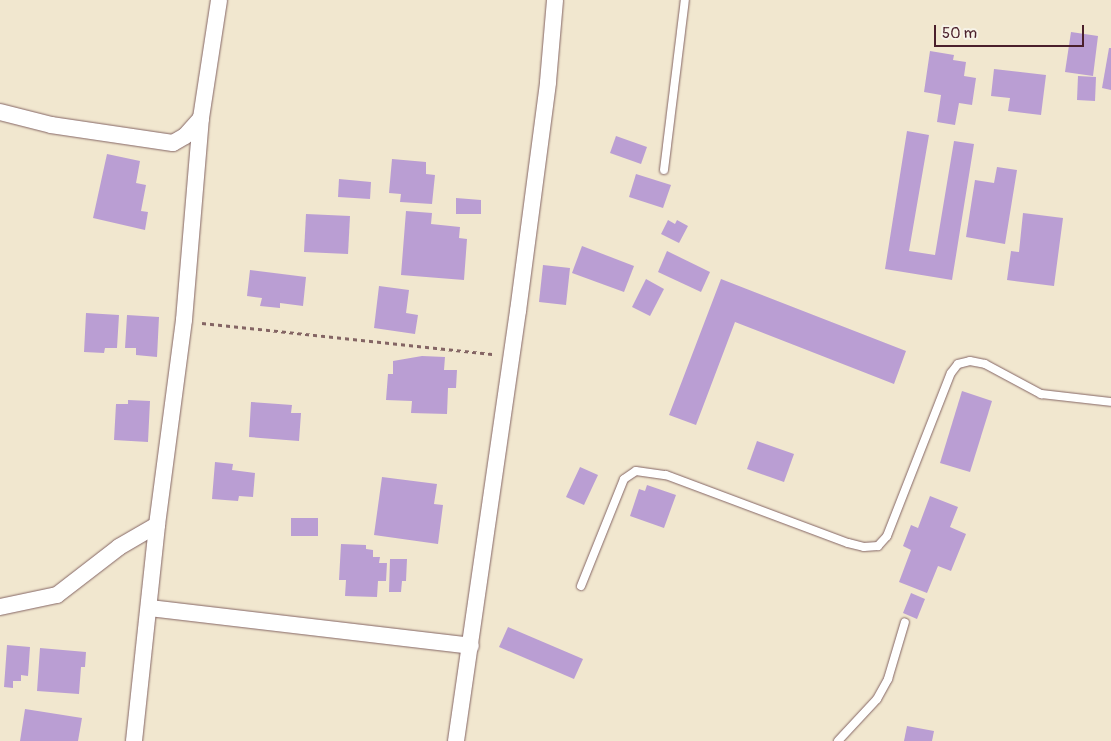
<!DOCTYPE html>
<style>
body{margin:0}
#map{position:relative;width:1111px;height:741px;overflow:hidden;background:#f1e7cf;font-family:Pangolin,sans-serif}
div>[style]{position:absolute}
.building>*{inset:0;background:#ba9ed3}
.path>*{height:3px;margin-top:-1.5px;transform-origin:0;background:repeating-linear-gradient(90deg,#846564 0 4px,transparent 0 8px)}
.roads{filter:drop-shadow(0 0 1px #846564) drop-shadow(0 0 1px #846564)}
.lane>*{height:8px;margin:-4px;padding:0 4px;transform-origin:4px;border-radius:4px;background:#fff}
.street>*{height:16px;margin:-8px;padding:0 8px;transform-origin:8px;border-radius:8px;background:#fff}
span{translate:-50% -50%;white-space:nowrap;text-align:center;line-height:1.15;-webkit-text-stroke:4.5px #f7f3e8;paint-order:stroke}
.scale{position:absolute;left:934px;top:25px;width:150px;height:22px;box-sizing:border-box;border:2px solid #4a1f2b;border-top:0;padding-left:6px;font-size:15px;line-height:18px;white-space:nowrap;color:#4a1f2b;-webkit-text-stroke:4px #f7f3e8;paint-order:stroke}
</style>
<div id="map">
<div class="building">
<i style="clip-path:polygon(1071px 32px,1098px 36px,1093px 76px,1065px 72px)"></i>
<i style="clip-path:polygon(1109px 48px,1111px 48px,1111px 90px,1102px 88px)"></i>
<i style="clip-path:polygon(930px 51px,954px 55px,953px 60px,966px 62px,964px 76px,976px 78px,972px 105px,959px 103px,955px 125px,937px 122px,941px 95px,924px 92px)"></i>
<i style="clip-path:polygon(994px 69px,1046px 75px,1041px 115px,1008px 111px,1010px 98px,991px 96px)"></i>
<i style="clip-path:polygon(1078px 76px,1096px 77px,1095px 101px,1077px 100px)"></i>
<i style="clip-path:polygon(907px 131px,929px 135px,909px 251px,935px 255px,954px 141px,974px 144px,952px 280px,885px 269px)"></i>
<i style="clip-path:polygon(616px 136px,647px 147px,641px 164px,610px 153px)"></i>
<i style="clip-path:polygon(107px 154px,140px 161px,136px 183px,146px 185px,141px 211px,148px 212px,145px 230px,93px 218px)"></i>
<i style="clip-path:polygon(392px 159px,426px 162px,426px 174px,435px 175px,432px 204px,400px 202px,401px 194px,389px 193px)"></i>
<i style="clip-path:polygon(997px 167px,1017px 170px,1005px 244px,966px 237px,975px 180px,994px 183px)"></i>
<i style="clip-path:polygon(636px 174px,671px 185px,663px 208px,629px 197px)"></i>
<i style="clip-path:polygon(339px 179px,371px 182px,370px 199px,338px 197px)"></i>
<i style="clip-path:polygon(456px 198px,481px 200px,481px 214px,456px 214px)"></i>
<i style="clip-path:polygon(406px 211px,432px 213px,431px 224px,460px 227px,459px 238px,467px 239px,464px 280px,401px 275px)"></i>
<i style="clip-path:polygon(1023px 213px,1063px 218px,1054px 286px,1007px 280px,1011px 251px,1019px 252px)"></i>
<i style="clip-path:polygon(306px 214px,350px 216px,348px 254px,304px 252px)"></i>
<i style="clip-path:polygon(668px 220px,675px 224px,677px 220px,688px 226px,679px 243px,661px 234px)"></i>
<i style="clip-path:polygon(582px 246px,634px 266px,624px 292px,572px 273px)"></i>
<i style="clip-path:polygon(667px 251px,710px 272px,701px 292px,658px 272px)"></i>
<i style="clip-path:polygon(543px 265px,570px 268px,566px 305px,539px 302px)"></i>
<i style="clip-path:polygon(250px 270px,306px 277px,303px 306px,280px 303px,280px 308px,260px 306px,262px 298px,247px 296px)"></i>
<i style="clip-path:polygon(646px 279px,664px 289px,650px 316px,632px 307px)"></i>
<i style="clip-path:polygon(721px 279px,906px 351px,894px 384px,735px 322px,696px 425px,669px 415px)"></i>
<i style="clip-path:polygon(379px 286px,409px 290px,406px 313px,418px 315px,415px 334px,374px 328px)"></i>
<i style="clip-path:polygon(86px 313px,119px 315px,117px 348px,105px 348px,104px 353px,84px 352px)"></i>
<i style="clip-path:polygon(127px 315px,159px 317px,157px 357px,136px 355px,136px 348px,125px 348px)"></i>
<i style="clip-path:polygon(422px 356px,445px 357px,444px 370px,457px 370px,456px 388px,448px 388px,447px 414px,411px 413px,412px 401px,386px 400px,388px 374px,393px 374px,393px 361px)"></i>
<i style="clip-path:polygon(962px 391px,992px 401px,970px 472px,940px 463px)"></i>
<i style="clip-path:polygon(128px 400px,150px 401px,148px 442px,114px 440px,116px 404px,128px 404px)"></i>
<i style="clip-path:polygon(251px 402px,292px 405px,291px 413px,301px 413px,299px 441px,249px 437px)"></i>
<i style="clip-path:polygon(757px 441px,794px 454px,784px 482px,747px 469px)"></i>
<i style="clip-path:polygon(215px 462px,233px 464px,232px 470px,255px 473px,253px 497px,239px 496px,238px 501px,212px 499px)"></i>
<i style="clip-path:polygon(580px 467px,598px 475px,584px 505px,566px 497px)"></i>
<i style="clip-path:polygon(382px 477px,437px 484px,434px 504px,443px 505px,438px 544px,374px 535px)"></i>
<i style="clip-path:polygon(647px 485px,676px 495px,664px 528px,630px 516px,639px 489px,645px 491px)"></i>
<i style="clip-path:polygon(930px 496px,958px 507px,950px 527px,966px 534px,951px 571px,938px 566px,927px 593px,899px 582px,911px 550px,903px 546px,911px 525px,918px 528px)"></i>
<i style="clip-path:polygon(291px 518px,318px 518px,318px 536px,291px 536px)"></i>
<i style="clip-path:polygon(341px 544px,366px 545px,366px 549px,373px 550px,373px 557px,380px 557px,379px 563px,387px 563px,386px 581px,378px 581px,377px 597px,345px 596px,346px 580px,339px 580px)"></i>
<i style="clip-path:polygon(390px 559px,407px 559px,406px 581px,402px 581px,401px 592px,389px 592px)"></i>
<i style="clip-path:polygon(911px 593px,925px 599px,917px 619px,903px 613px)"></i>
<i style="clip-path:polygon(508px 627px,583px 659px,574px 679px,499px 647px)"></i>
<i style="clip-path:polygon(7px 645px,30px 647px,28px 676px,21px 675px,21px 681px,13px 681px,13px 688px,4px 687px)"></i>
<i style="clip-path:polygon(40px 648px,86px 652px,85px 667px,81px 667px,79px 694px,37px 691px)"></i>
<i style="clip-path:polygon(25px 709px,82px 718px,78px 741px,20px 741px)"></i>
<i style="clip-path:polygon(907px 726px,934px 731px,932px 741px,904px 741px)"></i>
</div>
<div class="path">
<i style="left:202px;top:323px;width:294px;rotate:6.1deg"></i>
</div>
<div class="roads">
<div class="lane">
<i style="left:664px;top:170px;width:171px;rotate:-83deg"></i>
<i style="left:581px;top:586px;width:115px;rotate:-68.1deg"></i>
<i style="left:624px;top:479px;width:14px;rotate:-34deg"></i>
<i style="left:636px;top:471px;width:30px;rotate:8deg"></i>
<i style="left:666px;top:475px;width:194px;rotate:20.5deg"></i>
<i style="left:848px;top:543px;width:16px;rotate:14deg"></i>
<i style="left:864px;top:547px;width:14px;rotate:-4deg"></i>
<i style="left:878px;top:546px;width:13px;rotate:-48deg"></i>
<i style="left:887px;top:536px;width:175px;rotate:-68.6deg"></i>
<i style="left:951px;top:373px;width:11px;rotate:-52deg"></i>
<i style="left:958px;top:364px;width:12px;rotate:-14deg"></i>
<i style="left:970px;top:361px;width:15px;rotate:11deg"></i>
<i style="left:985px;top:364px;width:64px;rotate:28.2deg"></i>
<i style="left:1041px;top:394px;width:70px;rotate:6.5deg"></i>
<i style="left:838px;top:741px;width:57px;rotate:-47.1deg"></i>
<i style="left:877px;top:699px;width:23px;rotate:-61deg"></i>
<i style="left:888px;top:679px;width:59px;rotate:-73.4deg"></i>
</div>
<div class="street">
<i style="left:0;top:112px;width:53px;rotate:14.3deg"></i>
<i style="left:51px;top:125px;width:123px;rotate:8.4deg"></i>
<i style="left:173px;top:143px;width:14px;rotate:-30deg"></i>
<i style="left:185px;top:136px;width:24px;rotate:-48deg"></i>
<i style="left:0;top:607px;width:58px;rotate:-11.9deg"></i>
<i style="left:57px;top:595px;width:78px;rotate:-37.7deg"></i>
<i style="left:119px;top:547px;width:44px;rotate:-30.1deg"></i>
<i style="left:149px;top:608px;width:324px;rotate:6.7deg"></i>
<i style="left:134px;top:741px;width:217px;rotate:-83.9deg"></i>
<i style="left:157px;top:525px;width:207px;rotate:-82.5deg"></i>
<i style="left:184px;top:320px;width:203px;rotate:-85.2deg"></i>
<i style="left:201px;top:118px;width:119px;rotate:-81.3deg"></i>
<i style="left:456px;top:741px;width:434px;rotate:-81.8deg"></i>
<i style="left:518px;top:311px;width:231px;rotate:-82.5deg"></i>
<i style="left:548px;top:82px;width:82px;rotate:-85.1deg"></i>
</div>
</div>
<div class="scale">50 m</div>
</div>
